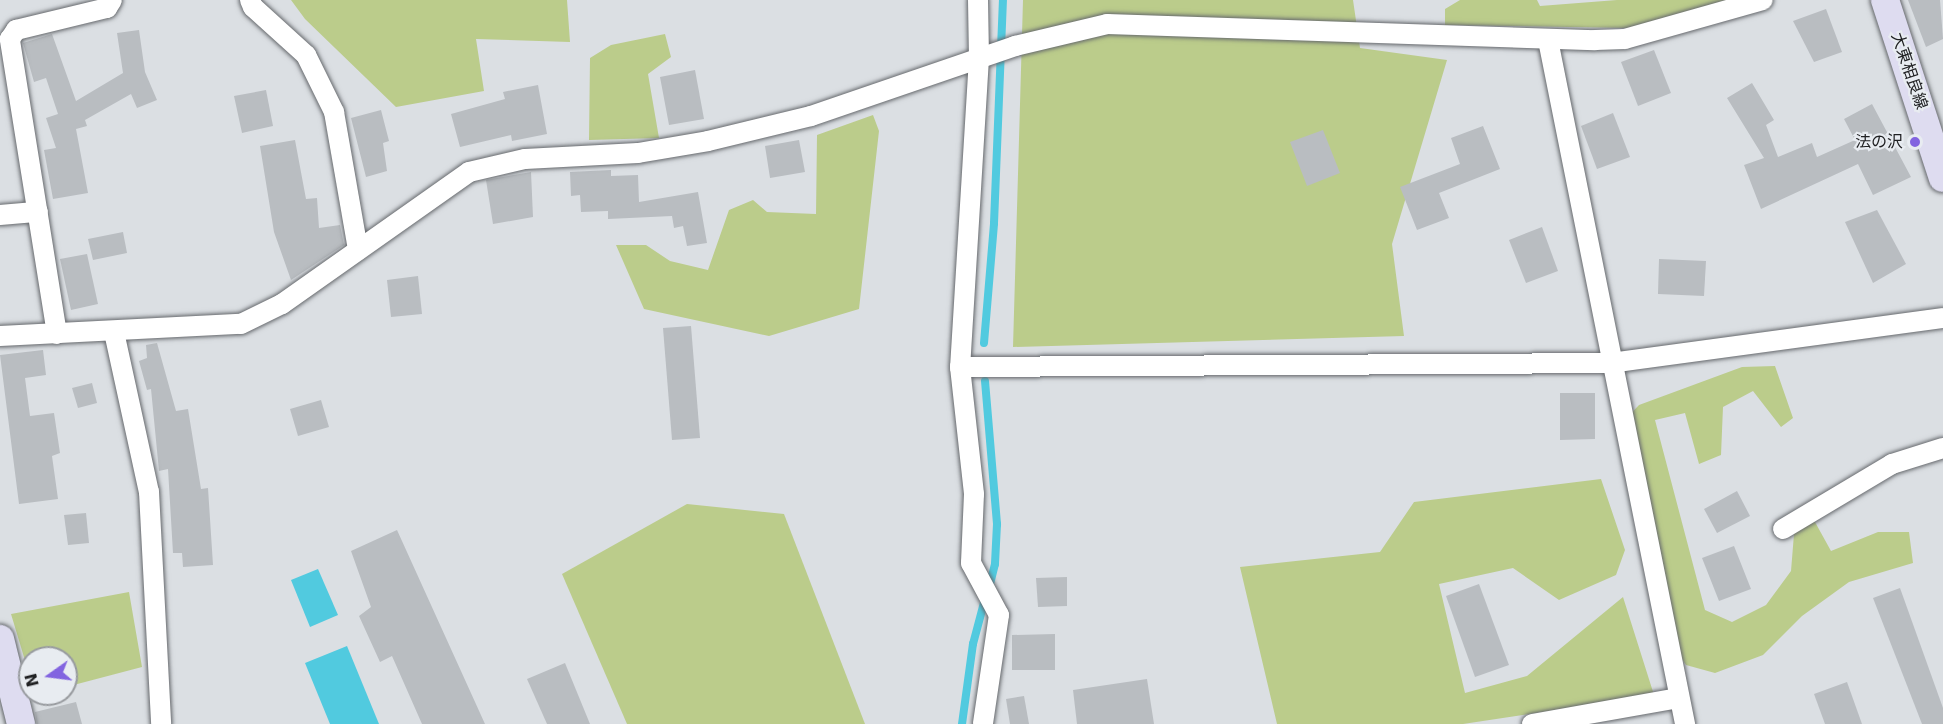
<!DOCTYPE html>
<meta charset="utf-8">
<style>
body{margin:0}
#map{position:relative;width:1943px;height:724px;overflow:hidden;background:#dbdfe3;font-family:"DejaVu Sans","Noto Sans JP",sans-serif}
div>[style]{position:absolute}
.green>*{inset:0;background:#bbcc8b}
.water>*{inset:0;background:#51cadf}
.stream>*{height:8px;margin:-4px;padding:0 4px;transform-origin:4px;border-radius:4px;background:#51cadf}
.building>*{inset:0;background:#b9bdc1}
.roads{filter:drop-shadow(0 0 2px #66696d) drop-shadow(0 0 2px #66696d)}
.street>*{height:20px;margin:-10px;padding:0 10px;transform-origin:10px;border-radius:10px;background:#fff}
.secondary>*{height:28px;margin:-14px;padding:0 14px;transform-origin:14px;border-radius:14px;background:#dedcf0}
.dots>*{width:16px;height:16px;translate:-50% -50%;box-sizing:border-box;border:3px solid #e8ecf1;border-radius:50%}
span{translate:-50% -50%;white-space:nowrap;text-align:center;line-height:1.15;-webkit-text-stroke:4.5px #e8ecf1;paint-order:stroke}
.street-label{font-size:16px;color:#202123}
.poi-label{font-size:16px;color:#202123}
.right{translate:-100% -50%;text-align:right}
.north{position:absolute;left:18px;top:646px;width:60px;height:60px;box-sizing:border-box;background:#e8ecf1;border:2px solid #989b9f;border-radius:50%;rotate:256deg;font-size:16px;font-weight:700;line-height:24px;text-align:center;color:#202123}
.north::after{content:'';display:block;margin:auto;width:21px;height:27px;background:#8264e0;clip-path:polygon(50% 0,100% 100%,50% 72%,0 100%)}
</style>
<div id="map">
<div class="green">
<i style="clip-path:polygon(291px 0,567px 0,570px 42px,476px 39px,484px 91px,396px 107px,305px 19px)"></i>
<i style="clip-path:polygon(1023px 0,1353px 0,1360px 48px,1447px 60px,1392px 244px,1404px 336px,1013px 347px)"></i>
<i style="clip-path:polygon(1460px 0,1537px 0,1540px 6px,1617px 0,1730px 0,1677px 19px,1628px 28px,1445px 25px,1445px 9px)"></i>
<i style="clip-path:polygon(665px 34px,671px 57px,648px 74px,659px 138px,589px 140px,590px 58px,611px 45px)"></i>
<i style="clip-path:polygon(873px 115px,879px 131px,859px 309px,769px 336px,644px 309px,616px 245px,646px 245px,670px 261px,708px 270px,729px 210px,753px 200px,767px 212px,816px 214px,817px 135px)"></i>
<i style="clip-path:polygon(1775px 366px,1793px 418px,1781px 427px,1753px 391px,1723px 407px,1721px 455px,1699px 464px,1685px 413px,1655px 420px,1705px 610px,1732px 622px,1766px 605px,1791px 571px,1794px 534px,1810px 513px,1831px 551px,1878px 532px,1909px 532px,1913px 563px,1849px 582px,1802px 616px,1763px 655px,1715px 673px,1686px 665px,1666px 636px,1622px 423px,1639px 405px,1742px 367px)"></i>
<i style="clip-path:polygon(1601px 479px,1625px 550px,1616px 575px,1559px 600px,1513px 568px,1439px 584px,1465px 693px,1527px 676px,1623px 597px,1654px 695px,1463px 724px,1277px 724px,1240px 567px,1380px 552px,1414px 502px)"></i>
<i style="clip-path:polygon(687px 504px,784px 514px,865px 724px,627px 724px,562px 574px)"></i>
<i style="clip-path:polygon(129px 592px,142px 667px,66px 687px,66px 658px,30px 658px,30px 677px,11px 614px)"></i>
</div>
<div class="water">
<i style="clip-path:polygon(318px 569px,338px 615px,310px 627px,291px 580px)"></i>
<i style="clip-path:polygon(347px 646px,379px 724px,330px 724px,305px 663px)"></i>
</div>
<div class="stream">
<i style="left:984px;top:343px;width:120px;rotate:-85.2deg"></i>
<i style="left:994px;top:223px;width:223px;rotate:-87.7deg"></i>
<i style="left:985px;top:381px;width:144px;rotate:85.2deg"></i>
<i style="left:997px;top:524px;width:40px;rotate:92.9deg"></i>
<i style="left:995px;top:564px;width:25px;rotate:104deg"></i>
<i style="left:962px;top:724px;width:81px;rotate:-82.2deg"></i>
<i style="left:973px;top:644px;width:47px;rotate:-75.1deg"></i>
</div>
<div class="building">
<i style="clip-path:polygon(1908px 0,1940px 0,1943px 39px,1926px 47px)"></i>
<i style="clip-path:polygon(1826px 9px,1842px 52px,1814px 62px,1793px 21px)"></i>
<i style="clip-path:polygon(139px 30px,145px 72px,157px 100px,137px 108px,131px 94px,85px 120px,87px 126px,76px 129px,88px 193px,53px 199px,44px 150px,56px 148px,46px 118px,58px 114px,46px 78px,34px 82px,23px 43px,52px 34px,76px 101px,123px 73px,117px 33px)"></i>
<i style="clip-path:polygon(1654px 50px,1671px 93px,1638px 106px,1621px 62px)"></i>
<i style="clip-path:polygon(695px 70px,704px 119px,669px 125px,660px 77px)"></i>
<i style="clip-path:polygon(1752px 83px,1774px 120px,1766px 125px,1778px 157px,1812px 143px,1817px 157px,1855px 140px,1844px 119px,1872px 104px,1911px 177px,1873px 195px,1858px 164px,1761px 209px,1744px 165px,1764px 158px,1727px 98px)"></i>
<i style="clip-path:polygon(538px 85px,547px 134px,512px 141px,511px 135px,460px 147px,451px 114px,505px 99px,503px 92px)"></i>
<i style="clip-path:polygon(266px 90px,273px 126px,242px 133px,234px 96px)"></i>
<i style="clip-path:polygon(381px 110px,389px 141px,383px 143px,387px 171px,366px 177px,351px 118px)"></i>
<i style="clip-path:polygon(1613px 113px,1630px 157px,1597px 169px,1581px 126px)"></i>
<i style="clip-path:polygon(1483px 126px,1500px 169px,1439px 193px,1449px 218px,1417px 230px,1400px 187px,1460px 164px,1451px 138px)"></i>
<i style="clip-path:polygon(1323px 130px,1340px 173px,1307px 186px,1290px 142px)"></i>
<i style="clip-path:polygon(295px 140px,306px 199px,317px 198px,319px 228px,340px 225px,344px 245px,291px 280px,274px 232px,260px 146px)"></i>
<i style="clip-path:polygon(799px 140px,805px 172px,770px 178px,765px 146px)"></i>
<i style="clip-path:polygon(611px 170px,611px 176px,638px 175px,639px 202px,698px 192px,707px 243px,687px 246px,683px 226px,674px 228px,672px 216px,608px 219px,608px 211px,581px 212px,580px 195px,571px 196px,570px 172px)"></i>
<i style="clip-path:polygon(531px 172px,533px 217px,493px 224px,486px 180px)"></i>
<i style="clip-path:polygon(1877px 210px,1906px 264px,1873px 283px,1845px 222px)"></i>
<i style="clip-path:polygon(1542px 227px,1558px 271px,1526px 283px,1509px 240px)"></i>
<i style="clip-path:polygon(123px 232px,127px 253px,93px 260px,88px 239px)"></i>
<i style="clip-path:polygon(87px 254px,98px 304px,71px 310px,60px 259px)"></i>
<i style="clip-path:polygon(1659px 259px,1706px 261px,1704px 296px,1658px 294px)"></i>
<i style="clip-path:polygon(418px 276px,422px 314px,391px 317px,387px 280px)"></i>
<i style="clip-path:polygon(691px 326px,700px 438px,672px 440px,663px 328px)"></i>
<i style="clip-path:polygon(157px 343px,176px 411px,188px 409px,201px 489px,208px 488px,213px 565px,183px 567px,182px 553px,173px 553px,168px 469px,159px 471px,151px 389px,147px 390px,139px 361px,147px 358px,146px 345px)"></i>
<i style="clip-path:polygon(43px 350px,46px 375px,25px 378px,30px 416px,54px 413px,60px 453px,52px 456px,58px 499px,19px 504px,0 355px)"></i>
<i style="clip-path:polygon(92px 383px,97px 403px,78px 408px,72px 388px)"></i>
<i style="clip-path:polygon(1560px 393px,1595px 393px,1595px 439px,1560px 440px)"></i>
<i style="clip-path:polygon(321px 400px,329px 427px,298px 436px,290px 409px)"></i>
<i style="clip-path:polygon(1737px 491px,1750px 516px,1717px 533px,1704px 509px)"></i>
<i style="clip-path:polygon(86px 513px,89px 543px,68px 545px,64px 515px)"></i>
<i style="clip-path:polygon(397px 530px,485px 724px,422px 724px,392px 656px,380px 662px,359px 616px,371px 607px,351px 551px)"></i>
<i style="clip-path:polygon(1734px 546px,1751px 589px,1719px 601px,1702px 558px)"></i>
<i style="clip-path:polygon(1067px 577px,1067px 606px,1038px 607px,1036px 578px)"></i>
<i style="clip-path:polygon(1479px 584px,1509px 665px,1475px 677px,1446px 596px)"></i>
<i style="clip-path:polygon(1900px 588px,1943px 708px,1943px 724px,1922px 724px,1873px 598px)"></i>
<i style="clip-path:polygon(1055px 634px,1055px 670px,1012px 670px,1012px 635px)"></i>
<i style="clip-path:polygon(565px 663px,590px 724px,547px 724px,527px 679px)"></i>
<i style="clip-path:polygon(1147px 679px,1154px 724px,1077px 724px,1073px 690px)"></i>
<i style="clip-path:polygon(1847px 682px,1862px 724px,1825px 724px,1814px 694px)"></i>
<i style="clip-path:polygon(1024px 696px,1029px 724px,1010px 724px,1006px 699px)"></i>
<i style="clip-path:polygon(76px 702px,82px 724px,37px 724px,35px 712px)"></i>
</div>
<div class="roads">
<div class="street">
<i style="left:250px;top:0;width:8px;rotate:67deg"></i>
<i style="left:253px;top:7px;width:72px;rotate:42.2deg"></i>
<i style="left:306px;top:55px;width:64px;rotate:63.8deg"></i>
<i style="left:334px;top:112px;width:140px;rotate:80.1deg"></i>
<i style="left:978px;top:0;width:58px;rotate:89deg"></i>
<i style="left:979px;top:58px;width:310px;rotate:93.5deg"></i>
<i style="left:960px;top:367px;width:128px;rotate:83.7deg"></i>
<i style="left:974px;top:494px;width:69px;rotate:92.5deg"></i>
<i style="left:971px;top:563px;width:59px;rotate:61.7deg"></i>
<i style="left:999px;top:615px;width:110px;rotate:98.4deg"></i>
<i style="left:1548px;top:40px;width:698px;rotate:78.67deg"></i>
<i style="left:0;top:215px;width:38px;rotate:-5deg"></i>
<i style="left:114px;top:332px;width:164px;rotate:77.7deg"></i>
<i style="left:149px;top:492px;width:232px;rotate:87deg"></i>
<i style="left:57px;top:334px;width:299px;rotate:-99.1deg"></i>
<i style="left:10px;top:39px;width:11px;rotate:-56deg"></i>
<i style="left:16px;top:30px;width:94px;rotate:-13.6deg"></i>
<i style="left:107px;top:8px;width:9px;rotate:-58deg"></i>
<i style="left:0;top:336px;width:241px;rotate:-2.9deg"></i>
<i style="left:241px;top:324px;width:46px;rotate:-26deg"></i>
<i style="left:282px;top:304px;width:229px;rotate:-35.2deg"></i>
<i style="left:469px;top:172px;width:57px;rotate:-13.1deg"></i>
<i style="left:525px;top:159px;width:113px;rotate:-3deg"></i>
<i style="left:638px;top:153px;width:71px;rotate:-9.7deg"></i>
<i style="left:708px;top:141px;width:106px;rotate:-13.6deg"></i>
<i style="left:811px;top:116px;width:216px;rotate:-18.9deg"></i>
<i style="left:1015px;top:46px;width:95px;rotate:-13.4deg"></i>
<i style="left:1107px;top:24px;width:488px;rotate:1.9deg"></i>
<i style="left:1595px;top:40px;width:30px;rotate:-2deg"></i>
<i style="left:1625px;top:39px;width:143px;rotate:-15.8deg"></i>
<i style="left:960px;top:367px;width:650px;rotate:-0.35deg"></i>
<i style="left:1610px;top:363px;width:336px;rotate:-7.7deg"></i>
<i style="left:1783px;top:529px;width:127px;rotate:-30.8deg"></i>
<i style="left:1892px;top:464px;width:53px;rotate:-17.4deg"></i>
<i style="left:1532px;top:724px;width:148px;rotate:-10.1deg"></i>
</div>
<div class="secondary">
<i style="left:1885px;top:0;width:187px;rotate:72deg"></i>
<i style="left:0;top:639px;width:88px;rotate:76.1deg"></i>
</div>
</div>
<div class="dots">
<i style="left:1915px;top:142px;background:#8264e0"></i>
</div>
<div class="street-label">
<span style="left:1909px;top:71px;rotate:71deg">大東相良線</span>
</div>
<div class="poi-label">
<span class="right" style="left:1903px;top:142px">法の沢</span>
</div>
<div class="north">N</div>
</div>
